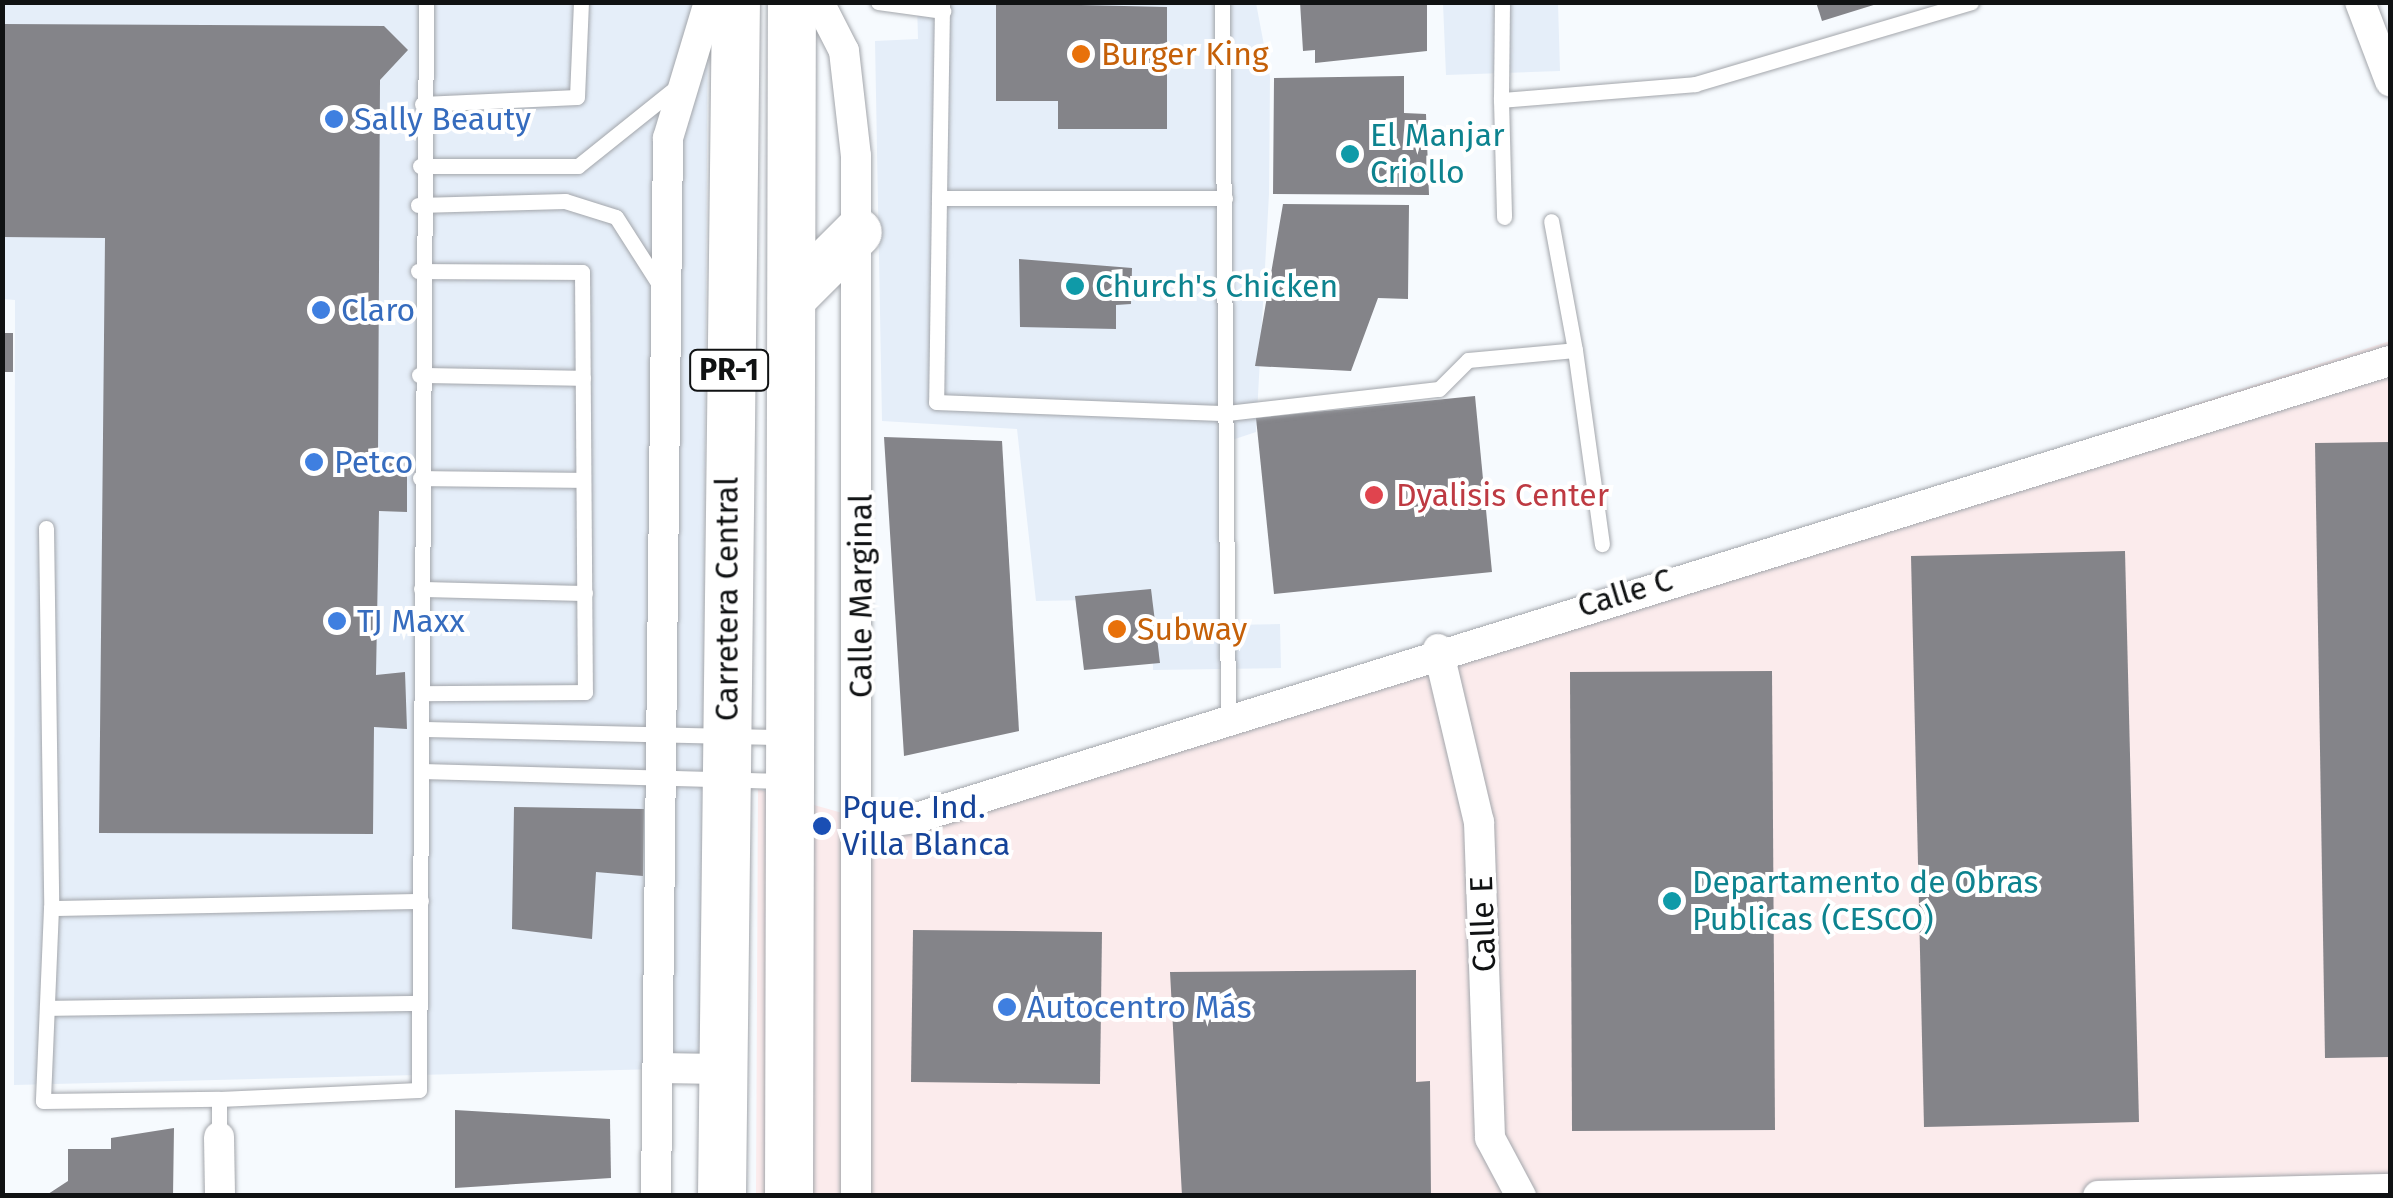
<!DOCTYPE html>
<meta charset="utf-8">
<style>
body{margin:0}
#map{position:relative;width:2393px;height:1198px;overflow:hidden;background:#f6fafe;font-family:"Fira Sans",sans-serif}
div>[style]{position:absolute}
.built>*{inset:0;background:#e5eef9}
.industrial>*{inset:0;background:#fbebec}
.building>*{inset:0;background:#848489}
.roads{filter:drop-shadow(0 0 2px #a3a6ab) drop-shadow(0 0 2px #a3a6ab)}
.lane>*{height:15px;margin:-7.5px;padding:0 7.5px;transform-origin:7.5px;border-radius:7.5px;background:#fff}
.street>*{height:30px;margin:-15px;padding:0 15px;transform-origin:15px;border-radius:15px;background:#fff}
.primary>*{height:48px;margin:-24px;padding:0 24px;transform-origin:24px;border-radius:24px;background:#fff}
.dots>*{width:28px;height:28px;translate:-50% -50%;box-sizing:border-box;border:5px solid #fff;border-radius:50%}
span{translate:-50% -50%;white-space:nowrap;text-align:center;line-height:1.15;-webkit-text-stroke:8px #fff;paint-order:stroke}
.shield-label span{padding:2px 8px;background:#fff;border:2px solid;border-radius:8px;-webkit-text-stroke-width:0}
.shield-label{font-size:30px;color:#101213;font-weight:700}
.food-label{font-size:32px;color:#c56008}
.left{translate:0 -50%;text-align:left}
.shop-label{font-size:32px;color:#366cbe}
.culture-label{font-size:32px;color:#0d838f}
.health-label{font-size:32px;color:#be3a42}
.street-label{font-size:32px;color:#101213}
.transit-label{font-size:32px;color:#164399}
.frame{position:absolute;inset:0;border:5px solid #101213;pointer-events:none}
</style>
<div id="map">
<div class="built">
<i style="clip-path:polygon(3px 3px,708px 3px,701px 1068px,14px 1085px,15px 300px,3px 299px)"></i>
<i style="clip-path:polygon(917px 3px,1256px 3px,1270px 77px,1269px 194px,1256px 432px,1229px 441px,1232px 625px,1280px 624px,1281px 668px,1153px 670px,1152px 599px,1036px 601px,1017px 429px,882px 421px,875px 41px,918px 39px)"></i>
<i style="clip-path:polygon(1443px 3px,1558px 3px,1560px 71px,1446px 75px)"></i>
</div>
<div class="industrial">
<i style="clip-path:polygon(2390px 341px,2390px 1195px,756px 1196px,758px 789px,867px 820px,1087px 763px)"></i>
</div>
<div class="building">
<i style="clip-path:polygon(1300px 2px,1427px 2px,1427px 51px,1315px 63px,1315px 50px,1303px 51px)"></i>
<i style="clip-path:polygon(1816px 2px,1879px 2px,1880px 3px,1822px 21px)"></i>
<i style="clip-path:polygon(996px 3px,1167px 7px,1167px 129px,1058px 129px,1058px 101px,996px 101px)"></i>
<i style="clip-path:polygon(2px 24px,384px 26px,408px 50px,380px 80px,378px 457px,407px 456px,407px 512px,379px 511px,376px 675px,405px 672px,407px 729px,374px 727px,373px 834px,99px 833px,105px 238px,2px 237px)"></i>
<i style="clip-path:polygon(1404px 76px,1404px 113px,1426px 114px,1429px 195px,1273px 194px,1274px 78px)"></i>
<i style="clip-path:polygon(1283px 204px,1409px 205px,1408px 299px,1378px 298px,1351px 371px,1255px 366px)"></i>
<i style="clip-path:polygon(1019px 259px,1132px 268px,1131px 304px,1116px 305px,1116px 329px,1020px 327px)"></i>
<i style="clip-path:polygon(2px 333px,13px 333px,13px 372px,2px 372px)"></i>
<i style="clip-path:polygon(1475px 396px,1492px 572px,1274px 594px,1256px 418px)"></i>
<i style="clip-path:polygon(884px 437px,1002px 441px,1019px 731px,904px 756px)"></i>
<i style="clip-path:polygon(2390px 442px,2390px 1057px,2325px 1058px,2315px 443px)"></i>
<i style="clip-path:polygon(2125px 551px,2139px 1122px,1924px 1127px,1911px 556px)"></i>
<i style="clip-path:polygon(1151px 589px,1160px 663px,1084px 670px,1075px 596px)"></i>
<i style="clip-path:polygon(1772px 671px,1775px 1130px,1572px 1131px,1570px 672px)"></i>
<i style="clip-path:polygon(514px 807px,644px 809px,643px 876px,596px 872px,592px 939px,512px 929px)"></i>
<i style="clip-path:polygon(913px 930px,1102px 932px,1100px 1084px,911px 1082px)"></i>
<i style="clip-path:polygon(1416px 970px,1416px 1082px,1430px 1081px,1431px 1196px,1182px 1196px,1170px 972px)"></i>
<i style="clip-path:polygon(455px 1110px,610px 1119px,611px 1178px,455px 1188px)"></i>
<i style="clip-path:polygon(174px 1128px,173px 1196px,45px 1196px,68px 1181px,68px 1149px,111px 1149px,111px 1138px)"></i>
</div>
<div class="roads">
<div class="lane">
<i style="left:878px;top:2px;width:66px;rotate:7.9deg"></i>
<i style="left:1222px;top:2px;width:716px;rotate:89.52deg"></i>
<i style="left:1502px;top:2px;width:98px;rotate:90.6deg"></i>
<i style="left:1501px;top:100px;width:195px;rotate:-4.7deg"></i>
<i style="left:1695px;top:84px;width:288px;rotate:-16.5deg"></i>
<i style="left:1501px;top:100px;width:117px;rotate:88.5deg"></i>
<i style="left:422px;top:104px;width:155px;rotate:-2.6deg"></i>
<i style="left:577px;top:97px;width:95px;rotate:-87.6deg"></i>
<i style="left:420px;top:166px;width:158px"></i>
<i style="left:578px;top:166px;width:129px;rotate:-38.7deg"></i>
<i style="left:939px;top:198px;width:196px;rotate:-89.1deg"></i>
<i style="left:1225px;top:198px;width:286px;rotate:180deg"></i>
<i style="left:939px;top:198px;width:204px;rotate:90.8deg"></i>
<i style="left:936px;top:402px;width:291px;rotate:2.2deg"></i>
<i style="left:1227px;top:413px;width:213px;rotate:-6.5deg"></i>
<i style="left:1439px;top:389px;width:41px;rotate:-45deg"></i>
<i style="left:1468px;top:360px;width:107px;rotate:-5.3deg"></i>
<i style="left:1575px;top:350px;width:131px;rotate:-100.5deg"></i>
<i style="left:418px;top:205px;width:147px;rotate:-1.6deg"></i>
<i style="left:565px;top:201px;width:53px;rotate:17.4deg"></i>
<i style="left:616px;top:217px;width:85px;rotate:57.4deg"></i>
<i style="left:418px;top:271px;width:164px;rotate:0.3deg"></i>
<i style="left:582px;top:272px;width:420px;rotate:89.6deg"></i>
<i style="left:585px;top:692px;width:161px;rotate:179.6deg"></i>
<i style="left:1575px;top:350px;width:196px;rotate:82.1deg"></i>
<i style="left:419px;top:375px;width:164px;rotate:1deg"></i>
<i style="left:420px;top:478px;width:163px;rotate:0.7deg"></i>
<i style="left:46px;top:528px;width:380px;rotate:89.2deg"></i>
<i style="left:51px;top:908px;width:193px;rotate:92.4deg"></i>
<i style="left:43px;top:1101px;width:176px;rotate:-0.7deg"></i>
<i style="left:421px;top:589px;width:164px;rotate:1.4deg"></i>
<i style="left:425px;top:729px;width:361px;rotate:1.3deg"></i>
<i style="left:422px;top:771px;width:361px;rotate:1.6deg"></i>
<i style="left:51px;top:908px;width:370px;rotate:-1.1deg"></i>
<i style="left:47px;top:1008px;width:373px;rotate:-0.8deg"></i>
<i style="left:219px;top:1137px;width:38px;rotate:-90deg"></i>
<i style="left:219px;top:1099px;width:200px;rotate:-2.6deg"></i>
<i style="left:419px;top:1090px;width:1088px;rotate:-89.63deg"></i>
</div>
<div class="street">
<i style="left:819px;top:2px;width:55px;rotate:63deg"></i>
<i style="left:844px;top:51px;width:106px;rotate:83.5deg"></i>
<i style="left:856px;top:156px;width:1040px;rotate:90deg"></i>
<i style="left:2360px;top:2px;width:85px;rotate:69.2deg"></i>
<i style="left:1438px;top:649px;width:178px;rotate:76.7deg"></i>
<i style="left:1479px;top:822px;width:316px;rotate:88deg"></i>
<i style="left:1490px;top:1138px;width:66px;rotate:61.9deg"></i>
<i style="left:861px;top:826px;width:56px;rotate:-8.3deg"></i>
<i style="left:916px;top:818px;width:1543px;rotate:-17.23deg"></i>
<i style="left:658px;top:1068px;width:64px;rotate:0.9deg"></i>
<i style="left:219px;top:1137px;width:59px;rotate:89deg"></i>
<i style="left:656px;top:1196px;width:1058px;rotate:-89.35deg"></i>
<i style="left:668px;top:138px;width:142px;rotate:-73.2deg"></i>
<i style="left:2098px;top:1196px;width:292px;rotate:-1.4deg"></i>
</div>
<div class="primary">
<i style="left:792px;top:298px;width:93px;rotate:-45deg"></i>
<i style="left:722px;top:1196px;width:1194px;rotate:-89.33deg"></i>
<i style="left:789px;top:1196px;width:1194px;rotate:-89.86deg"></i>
</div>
</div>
<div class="dots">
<i style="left:1081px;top:54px;background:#e8710a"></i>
<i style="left:334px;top:119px;background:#3f7fe0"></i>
<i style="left:1350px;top:154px;background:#0f9aa8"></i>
<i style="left:1075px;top:286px;background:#0f9aa8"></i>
<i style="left:321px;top:310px;background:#3f7fe0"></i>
<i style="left:314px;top:462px;background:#3f7fe0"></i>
<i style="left:1374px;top:495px;background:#e0444e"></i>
<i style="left:337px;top:621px;background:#3f7fe0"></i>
<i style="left:1117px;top:629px;background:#e8710a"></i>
<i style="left:822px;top:826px;background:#1a4fb4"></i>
<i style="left:1672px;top:901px;background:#0f9aa8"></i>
<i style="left:1007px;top:1007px;background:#3f7fe0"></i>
</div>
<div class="shield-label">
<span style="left:729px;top:370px">PR-1</span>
</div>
<div class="food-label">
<span class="left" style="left:1101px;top:54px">Burger King</span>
<span class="left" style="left:1137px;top:629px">Subway</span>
</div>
<div class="shop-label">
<span class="left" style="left:354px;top:119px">Sally Beauty</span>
<span class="left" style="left:341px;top:310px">Claro</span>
<span class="left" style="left:334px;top:462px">Petco</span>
<span class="left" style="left:357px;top:621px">TJ Maxx</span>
<span class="left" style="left:1027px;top:1007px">Autocentro Más</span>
</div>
<div class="culture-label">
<span class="left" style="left:1370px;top:154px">El Manjar<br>Criollo</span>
<span class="left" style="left:1095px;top:286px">Church's Chicken</span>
<span class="left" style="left:1692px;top:901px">Departamento de Obras<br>Publicas (CESCO)</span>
</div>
<div class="health-label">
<span class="left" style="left:1396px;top:495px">Dyalisis Center</span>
</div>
<div class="street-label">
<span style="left:1625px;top:593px;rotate:-17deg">Calle C</span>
<span style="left:861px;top:596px;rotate:-90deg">Calle Marginal</span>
<span style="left:727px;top:599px;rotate:-90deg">Carretera Central</span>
<span style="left:1483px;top:924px;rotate:-92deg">Calle E</span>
</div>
<div class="transit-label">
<span class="left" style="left:842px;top:826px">Pque. Ind.<br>Villa Blanca</span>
</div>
<div class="frame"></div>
</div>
